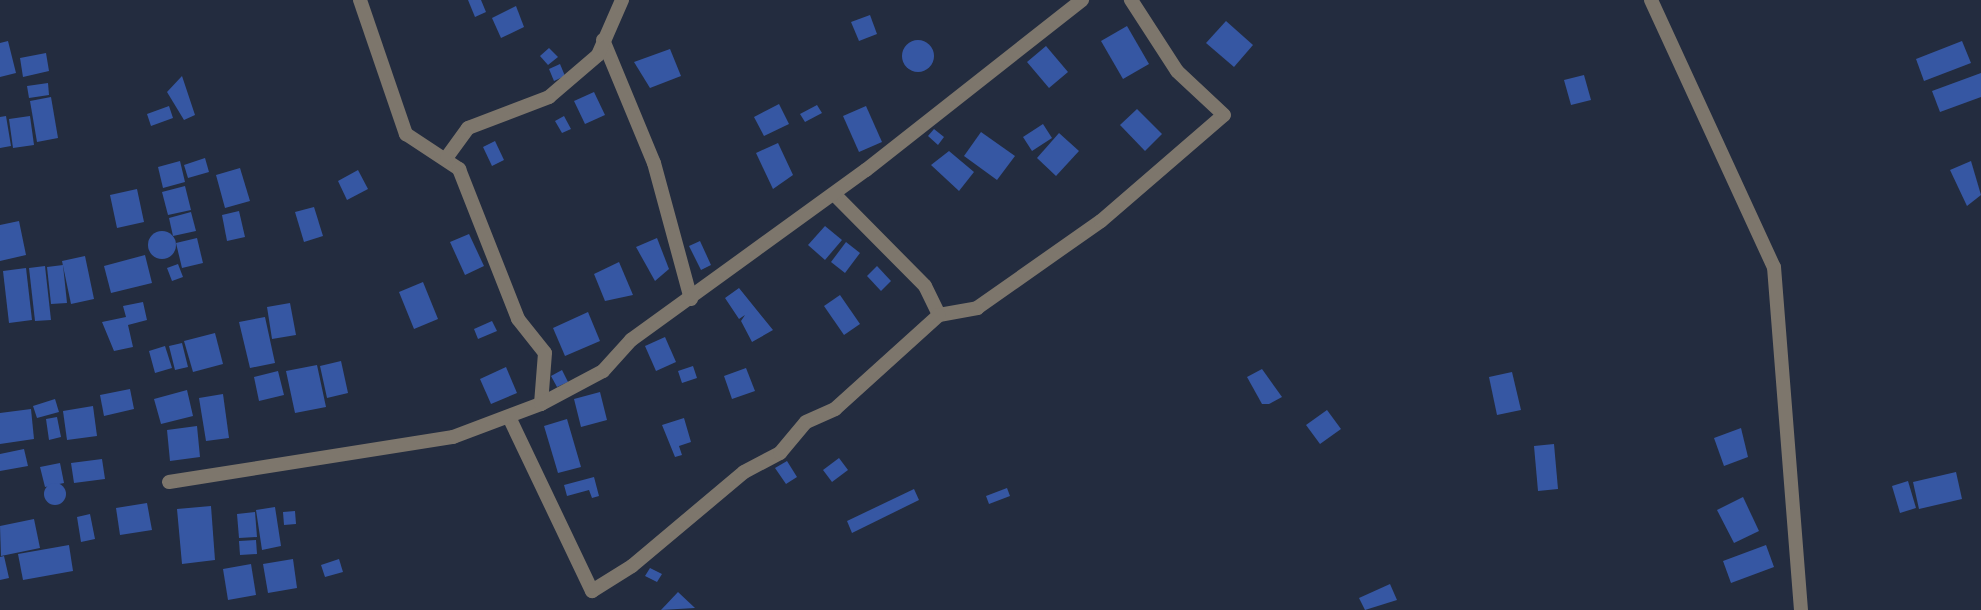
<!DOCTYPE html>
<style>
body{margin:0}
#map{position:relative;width:1981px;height:610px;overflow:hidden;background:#232c3f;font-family:Signika,sans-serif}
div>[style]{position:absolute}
.building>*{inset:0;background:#3657a3}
.round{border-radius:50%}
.minor>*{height:14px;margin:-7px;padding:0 7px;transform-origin:7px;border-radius:7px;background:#7d766c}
span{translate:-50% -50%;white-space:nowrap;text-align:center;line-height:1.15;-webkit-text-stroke:6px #232c3f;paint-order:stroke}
</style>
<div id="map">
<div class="building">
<i style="clip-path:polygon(468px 0,481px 0,486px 12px,475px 17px)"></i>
<i style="clip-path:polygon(516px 6px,524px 27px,501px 38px,492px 18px)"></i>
<i style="clip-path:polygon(870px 15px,877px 34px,859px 41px,851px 22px)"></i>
<i style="clip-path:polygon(1226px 21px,1253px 45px,1234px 67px,1206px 43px)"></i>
<i style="clip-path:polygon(1127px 26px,1149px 64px,1123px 79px,1101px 41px)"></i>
<i class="round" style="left:902px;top:40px;width:32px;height:32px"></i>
<i style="clip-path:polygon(8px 41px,16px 73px,0 77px,0 43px)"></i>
<i style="clip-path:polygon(1962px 41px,1971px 63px,1924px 81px,1916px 59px)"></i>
<i style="clip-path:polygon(1046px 46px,1068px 72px,1049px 88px,1027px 62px)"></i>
<i style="clip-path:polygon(549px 48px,558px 57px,548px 65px,540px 56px)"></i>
<i style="clip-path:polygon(670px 49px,681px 76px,650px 88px,634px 62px)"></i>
<i style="clip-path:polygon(46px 53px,49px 71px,23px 77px,20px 58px)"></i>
<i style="clip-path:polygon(560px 64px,565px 76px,554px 81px,549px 69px)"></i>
<i style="clip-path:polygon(1981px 73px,1981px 97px,1940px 112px,1932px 91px)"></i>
<i style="clip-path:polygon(1584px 75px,1591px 100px,1571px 105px,1564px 80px)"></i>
<i style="clip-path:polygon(182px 76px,195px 115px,184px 120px,167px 92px)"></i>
<i style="clip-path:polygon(48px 83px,49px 95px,29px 98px,27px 86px)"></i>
<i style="clip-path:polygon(594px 92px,605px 115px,585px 124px,574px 101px)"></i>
<i style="clip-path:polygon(51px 97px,58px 138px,37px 142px,30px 101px)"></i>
<i style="clip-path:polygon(779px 104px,789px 124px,764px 136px,754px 117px)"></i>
<i style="clip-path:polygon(817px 105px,822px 113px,805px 122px,800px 114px)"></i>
<i style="clip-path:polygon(169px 106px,173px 118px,151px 126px,147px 114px)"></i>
<i style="clip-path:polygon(866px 106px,882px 142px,859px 152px,843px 116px)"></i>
<i style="clip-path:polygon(1137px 109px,1162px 134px,1145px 151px,1120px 125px)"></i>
<i style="clip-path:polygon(6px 116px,11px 146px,0 148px,0 117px)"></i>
<i style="clip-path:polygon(30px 116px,34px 145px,13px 148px,9px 119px)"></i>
<i style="clip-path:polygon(564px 116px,571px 129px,562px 133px,555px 121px)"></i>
<i style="clip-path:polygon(1043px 124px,1052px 138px,1032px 151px,1023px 137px)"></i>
<i style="clip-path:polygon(934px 129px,944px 137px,938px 145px,928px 136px)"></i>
<i style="clip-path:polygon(981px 132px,1015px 156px,997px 180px,964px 156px)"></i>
<i style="clip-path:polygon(1059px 133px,1079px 151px,1056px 176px,1037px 158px)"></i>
<i style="clip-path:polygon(495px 141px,504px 160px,492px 166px,483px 147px)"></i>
<i style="clip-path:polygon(778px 143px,793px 175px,773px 189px,756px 153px)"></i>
<i style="clip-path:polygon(949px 151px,974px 172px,959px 191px,931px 165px)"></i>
<i style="clip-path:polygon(205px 158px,209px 172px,188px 178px,184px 165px)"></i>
<i style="clip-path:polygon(180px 161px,185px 182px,163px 188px,158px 167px)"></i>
<i style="clip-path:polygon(1971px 161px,1981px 195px,1967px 206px,1950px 170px)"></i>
<i style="clip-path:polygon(240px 168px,250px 201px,225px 208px,216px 175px)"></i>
<i style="clip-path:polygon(358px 170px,368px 189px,347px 200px,338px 181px)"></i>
<i style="clip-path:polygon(185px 186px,191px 210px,168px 215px,162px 192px)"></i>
<i style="clip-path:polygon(137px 189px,144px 222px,117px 228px,110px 195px)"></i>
<i style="clip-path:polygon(314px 207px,323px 236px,304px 242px,295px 212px)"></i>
<i style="clip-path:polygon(239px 211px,245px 237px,227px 241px,222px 215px)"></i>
<i style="clip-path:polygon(191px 212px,196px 231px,173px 236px,169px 218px)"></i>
<i style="clip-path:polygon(19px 221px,26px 255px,0 261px,0 225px)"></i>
<i style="clip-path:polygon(825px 226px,842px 240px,825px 260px,808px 245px)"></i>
<i class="round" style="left:148px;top:231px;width:28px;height:28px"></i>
<i style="clip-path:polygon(469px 234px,484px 266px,465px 275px,450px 242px)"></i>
<i style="clip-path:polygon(197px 238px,203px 263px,182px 268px,176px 243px)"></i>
<i style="clip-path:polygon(657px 238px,669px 269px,655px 281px,636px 247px)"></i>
<i style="clip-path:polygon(700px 241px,711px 265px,701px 270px,689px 246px)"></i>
<i style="clip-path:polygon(846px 242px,860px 253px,845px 273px,831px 262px)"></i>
<i style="clip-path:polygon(145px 255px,152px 283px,111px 293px,104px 266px)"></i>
<i style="clip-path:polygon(85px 256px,94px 299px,71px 304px,62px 261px)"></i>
<i style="clip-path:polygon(619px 262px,633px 295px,605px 301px,594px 274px)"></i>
<i style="clip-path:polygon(178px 264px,183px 277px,172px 281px,167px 268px)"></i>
<i style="clip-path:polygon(63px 265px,67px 303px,51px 304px,47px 267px)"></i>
<i style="clip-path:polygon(45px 266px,51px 320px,35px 321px,29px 268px)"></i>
<i style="clip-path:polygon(877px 266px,891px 281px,881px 291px,867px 276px)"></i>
<i style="clip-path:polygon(26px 268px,32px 320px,9px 323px,3px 271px)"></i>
<i style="clip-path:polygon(423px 282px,438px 319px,414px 329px,399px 292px)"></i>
<i style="clip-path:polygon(739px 288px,773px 330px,752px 342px,741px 321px,745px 315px,739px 319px,725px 298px)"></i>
<i style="clip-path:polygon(840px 295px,860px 324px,844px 335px,824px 306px)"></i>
<i style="clip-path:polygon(143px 302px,147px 320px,128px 325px,133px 347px,114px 351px,102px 322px,126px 317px,123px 306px)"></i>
<i style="clip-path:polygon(290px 303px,296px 335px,272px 339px,267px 307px)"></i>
<i style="clip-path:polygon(588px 312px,600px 341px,565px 356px,553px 328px)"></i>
<i style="clip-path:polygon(265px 317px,275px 363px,250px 368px,239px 322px)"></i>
<i style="clip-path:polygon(492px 321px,497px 331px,478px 339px,474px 329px)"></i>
<i style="clip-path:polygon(215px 333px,223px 364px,193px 372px,184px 341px)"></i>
<i style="clip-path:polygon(665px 337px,676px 362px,656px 371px,645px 346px)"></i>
<i style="clip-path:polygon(182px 343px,188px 367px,175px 370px,169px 346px)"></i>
<i style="clip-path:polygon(165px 346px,172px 368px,155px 373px,149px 351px)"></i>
<i style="clip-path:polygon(341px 361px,348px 393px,327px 398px,320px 366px)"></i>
<i style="clip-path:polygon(317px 365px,326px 407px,295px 413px,286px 371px)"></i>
<i style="clip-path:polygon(693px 366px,697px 378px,682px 383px,678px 371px)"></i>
<i style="clip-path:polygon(506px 367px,517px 393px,491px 404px,480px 379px)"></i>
<i style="clip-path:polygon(746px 368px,755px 391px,732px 399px,724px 376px)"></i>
<i style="clip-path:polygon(1262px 369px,1282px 397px,1269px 404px,1262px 404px,1247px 377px)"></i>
<i style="clip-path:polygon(562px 370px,568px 382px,557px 387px,551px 376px)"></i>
<i style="clip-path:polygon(278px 371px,284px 395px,259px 401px,254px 377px)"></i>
<i style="clip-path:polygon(1512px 372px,1521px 410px,1497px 415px,1489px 377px)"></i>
<i style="clip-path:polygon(130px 389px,134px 409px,104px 416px,100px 395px)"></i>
<i style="clip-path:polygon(187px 390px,193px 416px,161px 424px,154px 399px)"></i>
<i style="clip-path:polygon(600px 392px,607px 420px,581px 427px,574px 399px)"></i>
<i style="clip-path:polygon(223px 394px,229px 438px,206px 441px,199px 398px)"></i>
<i style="clip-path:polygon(55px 399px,59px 412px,37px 418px,33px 406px)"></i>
<i style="clip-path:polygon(93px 406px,97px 436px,67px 440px,63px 411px)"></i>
<i style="clip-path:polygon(31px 409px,34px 439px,0 444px,0 413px)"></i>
<i style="clip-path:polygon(1327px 410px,1341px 429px,1320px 444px,1306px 425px)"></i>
<i style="clip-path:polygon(57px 417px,61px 437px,49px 440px,46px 419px)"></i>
<i style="clip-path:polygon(684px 418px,691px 442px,679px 446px,682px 455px,675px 457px,662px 425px)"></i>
<i style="clip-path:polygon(567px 419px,581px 467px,558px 473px,544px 426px)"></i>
<i style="clip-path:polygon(197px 426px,200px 457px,170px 461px,167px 430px)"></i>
<i style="clip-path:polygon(1741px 428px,1748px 457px,1724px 466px,1714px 438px)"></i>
<i style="clip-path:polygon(1554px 444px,1558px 489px,1538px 491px,1534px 446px)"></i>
<i style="clip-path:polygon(24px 449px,28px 466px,0 471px,0 454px)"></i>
<i style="clip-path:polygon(839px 458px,848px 470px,832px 482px,823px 470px)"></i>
<i style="clip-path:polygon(102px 459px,105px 479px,74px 483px,71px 463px)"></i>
<i style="clip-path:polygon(787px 461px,797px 477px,786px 484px,775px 468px)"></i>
<i style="clip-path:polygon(60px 463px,64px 483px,45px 487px,40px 467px)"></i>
<i style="clip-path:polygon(1956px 472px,1962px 499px,1919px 509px,1913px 482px)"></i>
<i style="clip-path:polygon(594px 477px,599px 496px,592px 498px,589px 490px,567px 496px,564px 485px)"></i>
<i style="clip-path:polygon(1908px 481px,1916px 508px,1900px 513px,1892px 486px)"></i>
<i class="round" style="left:44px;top:483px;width:22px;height:22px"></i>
<i style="clip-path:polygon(1007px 488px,1010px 496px,989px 504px,986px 496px)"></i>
<i style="clip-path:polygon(914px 489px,919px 500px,852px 533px,847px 521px)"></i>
<i style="clip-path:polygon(1743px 497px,1759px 531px,1734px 543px,1717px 510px)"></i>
<i style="clip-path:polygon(147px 503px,152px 530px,120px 535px,116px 508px)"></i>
<i style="clip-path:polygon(211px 506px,215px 560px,182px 564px,177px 509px)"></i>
<i style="clip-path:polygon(275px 507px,281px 546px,262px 550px,256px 510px)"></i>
<i style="clip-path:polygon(295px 511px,296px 524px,284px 525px,283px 512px)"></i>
<i style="clip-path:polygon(255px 512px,257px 537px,239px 538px,237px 514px)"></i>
<i style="clip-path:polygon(90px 514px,95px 539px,81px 542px,77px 517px)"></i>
<i style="clip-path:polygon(34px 519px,40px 548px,1px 556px,0 526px)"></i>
<i style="clip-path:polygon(256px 540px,257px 554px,240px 555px,239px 541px)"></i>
<i style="clip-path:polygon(69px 545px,73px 571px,23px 580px,18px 554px)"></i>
<i style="clip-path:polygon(1766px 545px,1774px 567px,1731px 583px,1723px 561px)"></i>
<i style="clip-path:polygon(4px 556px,9px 578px,0 580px,0 557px)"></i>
<i style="clip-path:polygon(293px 559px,297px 588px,268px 593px,263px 564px)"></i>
<i style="clip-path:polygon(339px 559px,343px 572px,325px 577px,321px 565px)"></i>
<i style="clip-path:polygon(251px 564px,256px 595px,228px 600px,223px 569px)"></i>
<i style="clip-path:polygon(650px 568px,662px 574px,657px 582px,645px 576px)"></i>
<i style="clip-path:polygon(1390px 584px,1397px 600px,1365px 610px,1359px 598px)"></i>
<i style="clip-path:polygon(678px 592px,695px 608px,661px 610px)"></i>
</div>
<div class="minor">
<i style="left:360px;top:0;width:142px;rotate:71.1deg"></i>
<i style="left:406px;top:134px;width:64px;rotate:33.4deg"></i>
<i style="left:459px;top:169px;width:161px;rotate:68.5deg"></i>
<i style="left:518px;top:319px;width:43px;rotate:51.5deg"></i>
<i style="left:545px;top:353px;width:51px;rotate:94.5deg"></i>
<i style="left:1651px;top:0;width:294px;rotate:65.3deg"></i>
<i style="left:1774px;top:267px;width:344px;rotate:85.5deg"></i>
<i style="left:603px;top:40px;width:133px;rotate:67.5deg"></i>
<i style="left:654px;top:163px;width:141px;rotate:74.8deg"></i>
<i style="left:447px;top:157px;width:36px;rotate:-54deg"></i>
<i style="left:468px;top:128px;width:87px;rotate:-20.9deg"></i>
<i style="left:549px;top:97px;width:65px;rotate:-40.6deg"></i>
<i style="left:598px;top:55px;width:60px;rotate:-66.4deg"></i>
<i style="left:834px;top:194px;width:129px;rotate:45.3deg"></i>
<i style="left:925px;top:286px;width:32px;rotate:64deg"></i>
<i style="left:939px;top:315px;width:39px;rotate:-10deg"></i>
<i style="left:977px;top:308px;width:151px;rotate:-35.1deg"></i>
<i style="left:1101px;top:221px;width:162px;rotate:-40.8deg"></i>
<i style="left:1224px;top:115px;width:64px;rotate:-136.9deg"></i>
<i style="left:1177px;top:71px;width:85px;rotate:-122.9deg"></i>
<i style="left:509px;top:417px;width:193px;rotate:64.5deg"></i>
<i style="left:592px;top:591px;width:47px;rotate:-32deg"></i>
<i style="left:632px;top:566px;width:146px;rotate:-40deg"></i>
<i style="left:744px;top:472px;width:41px;rotate:-27.8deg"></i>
<i style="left:780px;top:453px;width:40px;rotate:-50deg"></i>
<i style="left:806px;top:422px;width:32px;rotate:-24deg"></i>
<i style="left:835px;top:409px;width:140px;rotate:-42.1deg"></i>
<i style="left:169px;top:482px;width:288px;rotate:-9deg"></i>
<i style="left:453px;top:437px;width:94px;rotate:-20.6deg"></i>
<i style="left:541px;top:404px;width:70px;rotate:-28deg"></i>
<i style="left:603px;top:371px;width:42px;rotate:-47.9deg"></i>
<i style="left:631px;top:340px;width:290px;rotate:-35.9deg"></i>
<i style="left:866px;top:170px;width:275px;rotate:-38.2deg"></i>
</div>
</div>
